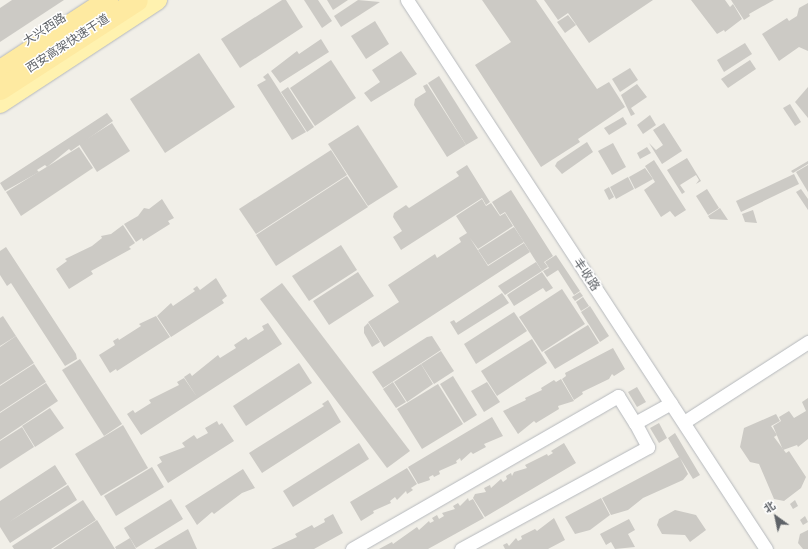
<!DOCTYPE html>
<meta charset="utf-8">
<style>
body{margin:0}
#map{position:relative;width:808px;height:549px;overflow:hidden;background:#f1efe8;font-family:"DM Sans","Noto Sans SC",sans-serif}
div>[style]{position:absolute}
.building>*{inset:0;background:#cccac5}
.roads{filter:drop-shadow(0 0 1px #b5b8bc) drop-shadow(0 0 1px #b5b8bc)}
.minor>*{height:13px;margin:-6.5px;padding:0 6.5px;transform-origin:6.5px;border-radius:6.5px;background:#fff}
.primary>*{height:20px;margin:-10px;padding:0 10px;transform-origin:10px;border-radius:10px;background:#fff2af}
.trunk>*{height:21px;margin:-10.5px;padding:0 10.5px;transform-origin:10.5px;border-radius:10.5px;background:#feeaa1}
span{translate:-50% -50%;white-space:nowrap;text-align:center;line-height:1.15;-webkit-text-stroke:3px #fff;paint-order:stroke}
.street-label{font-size:12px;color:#5f6368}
.north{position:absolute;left:756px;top:497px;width:40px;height:40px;-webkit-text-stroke:3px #fff;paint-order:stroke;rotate:327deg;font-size:11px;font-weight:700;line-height:16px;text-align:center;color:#5f6368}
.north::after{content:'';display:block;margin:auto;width:14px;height:18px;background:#5f6368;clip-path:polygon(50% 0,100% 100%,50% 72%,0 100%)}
</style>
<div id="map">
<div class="building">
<i style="clip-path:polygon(12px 0,64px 0,0 42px,0 8px)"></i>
<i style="clip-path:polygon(282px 0,286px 0,303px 27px,240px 68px,221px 39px)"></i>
<i style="clip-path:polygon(304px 0,318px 0,332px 21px,322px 28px)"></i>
<i style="clip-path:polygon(327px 0,348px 0,333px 10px)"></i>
<i style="clip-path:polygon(358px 0,380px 2px,341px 27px,334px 16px)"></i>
<i style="clip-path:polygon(482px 0,536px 0,597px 89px,609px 82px,625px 107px,578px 139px,580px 142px,541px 167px,475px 65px,511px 42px)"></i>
<i style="clip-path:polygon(544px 0,653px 0,589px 43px,568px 13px,558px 20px)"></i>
<i style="clip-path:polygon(691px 0,725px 0,730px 7px,733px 4px,742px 19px,725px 32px,724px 30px,717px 34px)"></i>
<i style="clip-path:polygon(731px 0,774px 0,749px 14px,750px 16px,744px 20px)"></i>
<i style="clip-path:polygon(808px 3px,808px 51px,799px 47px,779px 61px,762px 34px,787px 18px,789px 21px,797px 16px,799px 8px)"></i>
<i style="clip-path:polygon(568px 15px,576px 25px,565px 33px,557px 22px)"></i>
<i style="clip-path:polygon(375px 21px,389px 44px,366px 59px,351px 36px)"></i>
<i style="clip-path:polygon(321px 39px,329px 52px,280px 83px,271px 71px,297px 51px,299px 54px)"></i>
<i style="clip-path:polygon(745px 43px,752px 54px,724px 72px,717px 60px)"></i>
<i style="clip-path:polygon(401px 51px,417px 74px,371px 102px,364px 93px,380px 82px,372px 70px)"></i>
<i style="clip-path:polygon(199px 53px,235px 107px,165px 153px,130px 99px)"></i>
<i style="clip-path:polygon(331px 60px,356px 98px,315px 126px,290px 88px)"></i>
<i style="clip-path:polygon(750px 60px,756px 69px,728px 88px,721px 79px)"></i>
<i style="clip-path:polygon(630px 68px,638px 80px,620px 92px,612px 79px)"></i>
<i style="clip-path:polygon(268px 73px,306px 132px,292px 140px,257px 85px,266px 80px,263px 77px)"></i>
<i style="clip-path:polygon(439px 76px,478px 138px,466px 145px,428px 83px)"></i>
<i style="clip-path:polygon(427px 84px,466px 145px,447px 157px,414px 105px,415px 99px,426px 92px,423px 86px)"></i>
<i style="clip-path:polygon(637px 84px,647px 97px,631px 108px,635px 114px,631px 116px,621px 95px)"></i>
<i style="clip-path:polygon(288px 87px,314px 127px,307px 132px,281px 92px)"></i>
<i style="clip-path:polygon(808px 87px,808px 118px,795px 102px)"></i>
<i style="clip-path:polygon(790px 104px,801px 122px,795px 126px,783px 108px)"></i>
<i style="clip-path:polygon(107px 113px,113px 121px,71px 151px,69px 149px,47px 167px,45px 165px,37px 170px,39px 172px,5px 191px,0 183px)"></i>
<i style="clip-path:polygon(650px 115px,656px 125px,643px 134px,637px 125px)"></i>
<i style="clip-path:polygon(623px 117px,627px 124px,609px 135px,604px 128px)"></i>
<i style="clip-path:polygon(112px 123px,130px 151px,97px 172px,79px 144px)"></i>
<i style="clip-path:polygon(664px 123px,682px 151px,662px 164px,649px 143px,656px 150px,663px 145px,653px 130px)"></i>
<i style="clip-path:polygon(358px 125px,398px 187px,368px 206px,328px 144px)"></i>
<i style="clip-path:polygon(587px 142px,593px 152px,562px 174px,555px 166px,557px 162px)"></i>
<i style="clip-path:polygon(613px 143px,626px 167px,612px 175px,598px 151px)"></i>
<i style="clip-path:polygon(79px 147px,93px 168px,21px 216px,6px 192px)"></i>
<i style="clip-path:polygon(647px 147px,651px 153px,640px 159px,637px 153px)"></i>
<i style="clip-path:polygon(331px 150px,347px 175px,256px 234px,239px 209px)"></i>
<i style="clip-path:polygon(687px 158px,701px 181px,696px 184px,699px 180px,696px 175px,680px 185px,685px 192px,682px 194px,667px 170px)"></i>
<i style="clip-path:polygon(654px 160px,686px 210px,675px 217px,670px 211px,661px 217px,644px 190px,655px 182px,645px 166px)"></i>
<i style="clip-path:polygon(808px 161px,808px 164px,793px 173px,791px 171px)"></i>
<i style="clip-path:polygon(467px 165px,490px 202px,486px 205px,482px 198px,401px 250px,393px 237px,402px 231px,393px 217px,394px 213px,406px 205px,409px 208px,459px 176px,456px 172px)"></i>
<i style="clip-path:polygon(808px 165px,808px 192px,796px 172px)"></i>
<i style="clip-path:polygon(645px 168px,653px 179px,635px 189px,629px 177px)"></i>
<i style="clip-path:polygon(794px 174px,799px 184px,741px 212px,736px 201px)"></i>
<i style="clip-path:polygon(347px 176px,368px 207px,276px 266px,256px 235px)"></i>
<i style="clip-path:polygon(628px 177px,634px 189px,616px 199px,610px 187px)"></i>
<i style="clip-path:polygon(609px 187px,614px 197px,609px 200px,604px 190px)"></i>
<i style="clip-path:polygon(707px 189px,719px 208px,708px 215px,696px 196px)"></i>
<i style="clip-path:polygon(801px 189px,808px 199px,808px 210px,796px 192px)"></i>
<i style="clip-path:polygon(511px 190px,553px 256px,544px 262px,548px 267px,542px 271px,505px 212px,500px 215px,492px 202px)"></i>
<i style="clip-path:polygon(162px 199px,174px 218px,168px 221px,170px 224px,143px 241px,142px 238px,136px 242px,124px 224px,138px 216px,144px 208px,149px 209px)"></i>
<i style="clip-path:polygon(482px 199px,486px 206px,491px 203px,500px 216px,505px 213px,513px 226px,478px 249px,470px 238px,488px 266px,524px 243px,530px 252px,384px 347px,368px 322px,399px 302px,388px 285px,435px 254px,437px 258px,461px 242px,459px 238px,467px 233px,456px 216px)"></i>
<i style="clip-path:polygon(720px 208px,728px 220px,710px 219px,708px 216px)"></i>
<i style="clip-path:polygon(753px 210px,757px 223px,745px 222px,742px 214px)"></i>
<i style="clip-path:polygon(123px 225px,135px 243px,129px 247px,131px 249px,91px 271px,93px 274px,69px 289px,56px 269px,67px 261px,65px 259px,92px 246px,102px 238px,101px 236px,111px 234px)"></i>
<i style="clip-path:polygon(514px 227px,524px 242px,488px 265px,478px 250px)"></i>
<i style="clip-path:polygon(341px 245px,357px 270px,309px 301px,292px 276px)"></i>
<i style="clip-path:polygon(6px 247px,76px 354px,77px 359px,65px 366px,11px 283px,7px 286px,0 275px,0 251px)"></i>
<i style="clip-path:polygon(556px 255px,580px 291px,574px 295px,558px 270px,547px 277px,543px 271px,549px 268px,545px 262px)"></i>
<i style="clip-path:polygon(536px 262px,542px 271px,505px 295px,498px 286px)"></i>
<i style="clip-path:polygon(358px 272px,374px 296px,329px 325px,313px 301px)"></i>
<i style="clip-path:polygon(542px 272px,553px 288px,546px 292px,543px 288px,514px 306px,507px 295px)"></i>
<i style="clip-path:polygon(216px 278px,227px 296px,222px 300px,224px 303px,171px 337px,157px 316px,171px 303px,173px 306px,195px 291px,193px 289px,197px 286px,200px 290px)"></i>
<i style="clip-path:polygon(282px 283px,410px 451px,387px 468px,260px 299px)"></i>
<i style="clip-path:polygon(562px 289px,585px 324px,542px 352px,519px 317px)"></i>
<i style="clip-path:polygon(580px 292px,583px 296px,575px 301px,572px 297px)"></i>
<i style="clip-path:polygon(502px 293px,509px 303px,458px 335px,450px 322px,454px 320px,456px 323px)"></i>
<i style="clip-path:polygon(583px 297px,589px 306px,581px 311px,576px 302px)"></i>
<i style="clip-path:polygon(590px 306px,609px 336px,600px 342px,581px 312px)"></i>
<i style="clip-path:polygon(514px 312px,527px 331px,476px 364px,464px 344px)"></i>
<i style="clip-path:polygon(3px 316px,16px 336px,0 346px,0 318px)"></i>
<i style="clip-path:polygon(156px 316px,170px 337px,117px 371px,116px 369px,110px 373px,99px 355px,115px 345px,113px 341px,118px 338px,119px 340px,141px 326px,139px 324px)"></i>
<i style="clip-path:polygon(268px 323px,282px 344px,141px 435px,127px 414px,133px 410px,135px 413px,151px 403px,149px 400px,179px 385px,177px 382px,184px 378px,197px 397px,184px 377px,190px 373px,192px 376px,218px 355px,220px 358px,236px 348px,234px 345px,246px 337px,248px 340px,264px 330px,262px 326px)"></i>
<i style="clip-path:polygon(368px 323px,380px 342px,372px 347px,364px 333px,364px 327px)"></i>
<i style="clip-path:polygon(588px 325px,599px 343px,555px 369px,544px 352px)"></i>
<i style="clip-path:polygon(16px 336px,34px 363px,0 385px,0 347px)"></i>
<i style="clip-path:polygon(432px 336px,441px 350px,383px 388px,372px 372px,427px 337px)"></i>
<i style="clip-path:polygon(532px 339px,547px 363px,497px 396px,481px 371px)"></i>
<i style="clip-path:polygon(613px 348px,625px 369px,614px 376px,612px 374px,609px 379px,582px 392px,583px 394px,574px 400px,562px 379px,566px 376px,565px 373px)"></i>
<i style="clip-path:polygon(441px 351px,454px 371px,434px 384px,421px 364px)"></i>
<i style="clip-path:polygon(80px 359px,122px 424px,104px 436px,62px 370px)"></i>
<i style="clip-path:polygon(299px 363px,312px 383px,246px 426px,233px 406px)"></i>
<i style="clip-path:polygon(34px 364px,46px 382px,0 412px,0 386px)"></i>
<i style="clip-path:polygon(421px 364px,433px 384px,407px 402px,394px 382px)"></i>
<i style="clip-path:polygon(453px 376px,477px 415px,464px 423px,440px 384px)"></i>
<i style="clip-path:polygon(561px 379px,574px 401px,558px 406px,559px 409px,536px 423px,534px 421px,518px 434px,503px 411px,526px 400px,525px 398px,542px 390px,541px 388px,554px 380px,556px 382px)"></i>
<i style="clip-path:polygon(393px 382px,406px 402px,396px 408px,383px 389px)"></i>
<i style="clip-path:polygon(487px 382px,500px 402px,484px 412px,471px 391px)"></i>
<i style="clip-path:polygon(46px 383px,58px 401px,0 440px,0 413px)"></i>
<i style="clip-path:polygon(438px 384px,463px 424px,422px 449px,397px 409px)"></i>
<i style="clip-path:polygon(637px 387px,646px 402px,637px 407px,628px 392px)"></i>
<i style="clip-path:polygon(808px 398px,808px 439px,798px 447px,797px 445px,783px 450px,773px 426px,781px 421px,779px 417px,789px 411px,794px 418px,806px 411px,802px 402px)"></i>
<i style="clip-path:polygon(328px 400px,341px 422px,262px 473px,249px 453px,324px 406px,322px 404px)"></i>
<i style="clip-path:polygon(50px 408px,64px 428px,35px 447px,22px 426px)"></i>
<i style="clip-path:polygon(776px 414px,780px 421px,771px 426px,777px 435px,774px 437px,786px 453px,789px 451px,806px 477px,801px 488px,784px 501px,774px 499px,759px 464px,750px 462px,740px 447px,744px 428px)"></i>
<i style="clip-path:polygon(492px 417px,503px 436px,484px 444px,486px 447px,473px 454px,471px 452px,461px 461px,460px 458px,456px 461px,457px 463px,439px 471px,440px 474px,434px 477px,433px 475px,429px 477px,430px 480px,418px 484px,408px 467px)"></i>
<i style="clip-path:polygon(217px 421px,219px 425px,222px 423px,234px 441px,168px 483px,157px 465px,162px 462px,159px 457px,185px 447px,182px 443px,194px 435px,197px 439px,208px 433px,205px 428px)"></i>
<i style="clip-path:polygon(659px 423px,667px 438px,659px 443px,650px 428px)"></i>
<i style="clip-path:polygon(123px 425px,148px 468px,101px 496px,75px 454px)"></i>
<i style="clip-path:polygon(22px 427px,34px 447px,0 469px,0 441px)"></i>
<i style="clip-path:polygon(675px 433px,700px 475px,693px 479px,680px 458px,688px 474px,683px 480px,643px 498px,628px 510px,611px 515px,602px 498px,679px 457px,668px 438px)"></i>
<i style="clip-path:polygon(359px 443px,369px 459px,293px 507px,283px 491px)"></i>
<i style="clip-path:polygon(564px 443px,576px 463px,485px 517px,473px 498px,475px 494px,486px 492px,484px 488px,490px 485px,491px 488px,501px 479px,503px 482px,507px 479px,506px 476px,511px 473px,512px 476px,514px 472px,527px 468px,525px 465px,547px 454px,548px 456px,553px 453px,551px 451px)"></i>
<i style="clip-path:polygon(55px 465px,67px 484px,9px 522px,68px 485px,77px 500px,10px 543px,0 527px,0 501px)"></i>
<i style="clip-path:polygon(152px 467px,164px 487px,116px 516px,104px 496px)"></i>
<i style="clip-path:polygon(407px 468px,417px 484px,411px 488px,413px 490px,407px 494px,406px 491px,397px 500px,395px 497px,390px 501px,391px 503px,373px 511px,374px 513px,361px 521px,350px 502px)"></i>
<i style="clip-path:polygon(243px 469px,255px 488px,242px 493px,214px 514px,212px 512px,197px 525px,185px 506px)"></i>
<i style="clip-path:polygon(468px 498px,469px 501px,473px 499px,484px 518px,428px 549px,379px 549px,392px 542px,393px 544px,417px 527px,419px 530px,429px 521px,430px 523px,434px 521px,432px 518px,437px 515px,439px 519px,444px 516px,442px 513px,455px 509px,453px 506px,458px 503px,460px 506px)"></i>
<i style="clip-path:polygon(601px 498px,610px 515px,590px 530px,575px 534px,565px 517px)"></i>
<i style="clip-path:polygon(171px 499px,183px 519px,136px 548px,124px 528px)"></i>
<i style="clip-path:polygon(83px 500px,96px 520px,51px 549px,14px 549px,12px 546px)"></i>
<i style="clip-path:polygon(795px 500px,798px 506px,793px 509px,790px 504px)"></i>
<i style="clip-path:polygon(675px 510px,696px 515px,706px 530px,690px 542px,685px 535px,662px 534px,657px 525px,659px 519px)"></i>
<i style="clip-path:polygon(333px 514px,343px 533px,314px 549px,271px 549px,297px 537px,295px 534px,312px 525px,314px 528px,325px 522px,324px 519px)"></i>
<i style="clip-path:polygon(805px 516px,808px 522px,803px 525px,800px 520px)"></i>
<i style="clip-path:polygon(554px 518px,565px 540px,548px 549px,505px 549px,503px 545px,507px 543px,509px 546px,516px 538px,518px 541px,522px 539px,521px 536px,535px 529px,537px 531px)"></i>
<i style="clip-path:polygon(629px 519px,635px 530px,628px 534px,635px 547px,615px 549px,611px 542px,606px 545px,600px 534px)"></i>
<i style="clip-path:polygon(97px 520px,115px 549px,53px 549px)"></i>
<i style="clip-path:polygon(188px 529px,197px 549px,154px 549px)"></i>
<i style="clip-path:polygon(808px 530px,808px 549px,803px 549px,798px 543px,800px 534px)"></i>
<i style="clip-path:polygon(130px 538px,136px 549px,116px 549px,115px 547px)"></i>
</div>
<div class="roads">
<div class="minor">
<i style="left:407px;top:0;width:656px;rotate:56.82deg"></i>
<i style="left:684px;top:422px;width:148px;rotate:-32.8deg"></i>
<i style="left:352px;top:549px;width:307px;rotate:-29.9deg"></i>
<i style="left:618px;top:396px;width:32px;rotate:58deg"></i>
<i style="left:461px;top:549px;width:213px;rotate:-28.6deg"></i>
<i style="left:648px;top:447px;width:27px;rotate:-118deg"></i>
<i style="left:635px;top:423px;width:41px;rotate:-29.1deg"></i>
</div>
<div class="primary">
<i style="left:0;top:103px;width:188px;rotate:-33.3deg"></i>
</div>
<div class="trunk">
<i style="left:0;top:70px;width:128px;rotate:-33.2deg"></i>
<i style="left:0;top:89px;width:163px;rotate:-33deg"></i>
</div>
</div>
<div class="street-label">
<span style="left:45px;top:30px;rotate:-33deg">大兴西路</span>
<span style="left:68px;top:44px;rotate:-33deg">西安高架快速干道</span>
<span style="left:586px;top:275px;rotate:56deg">丰收路</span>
</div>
<div class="north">北</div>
</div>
